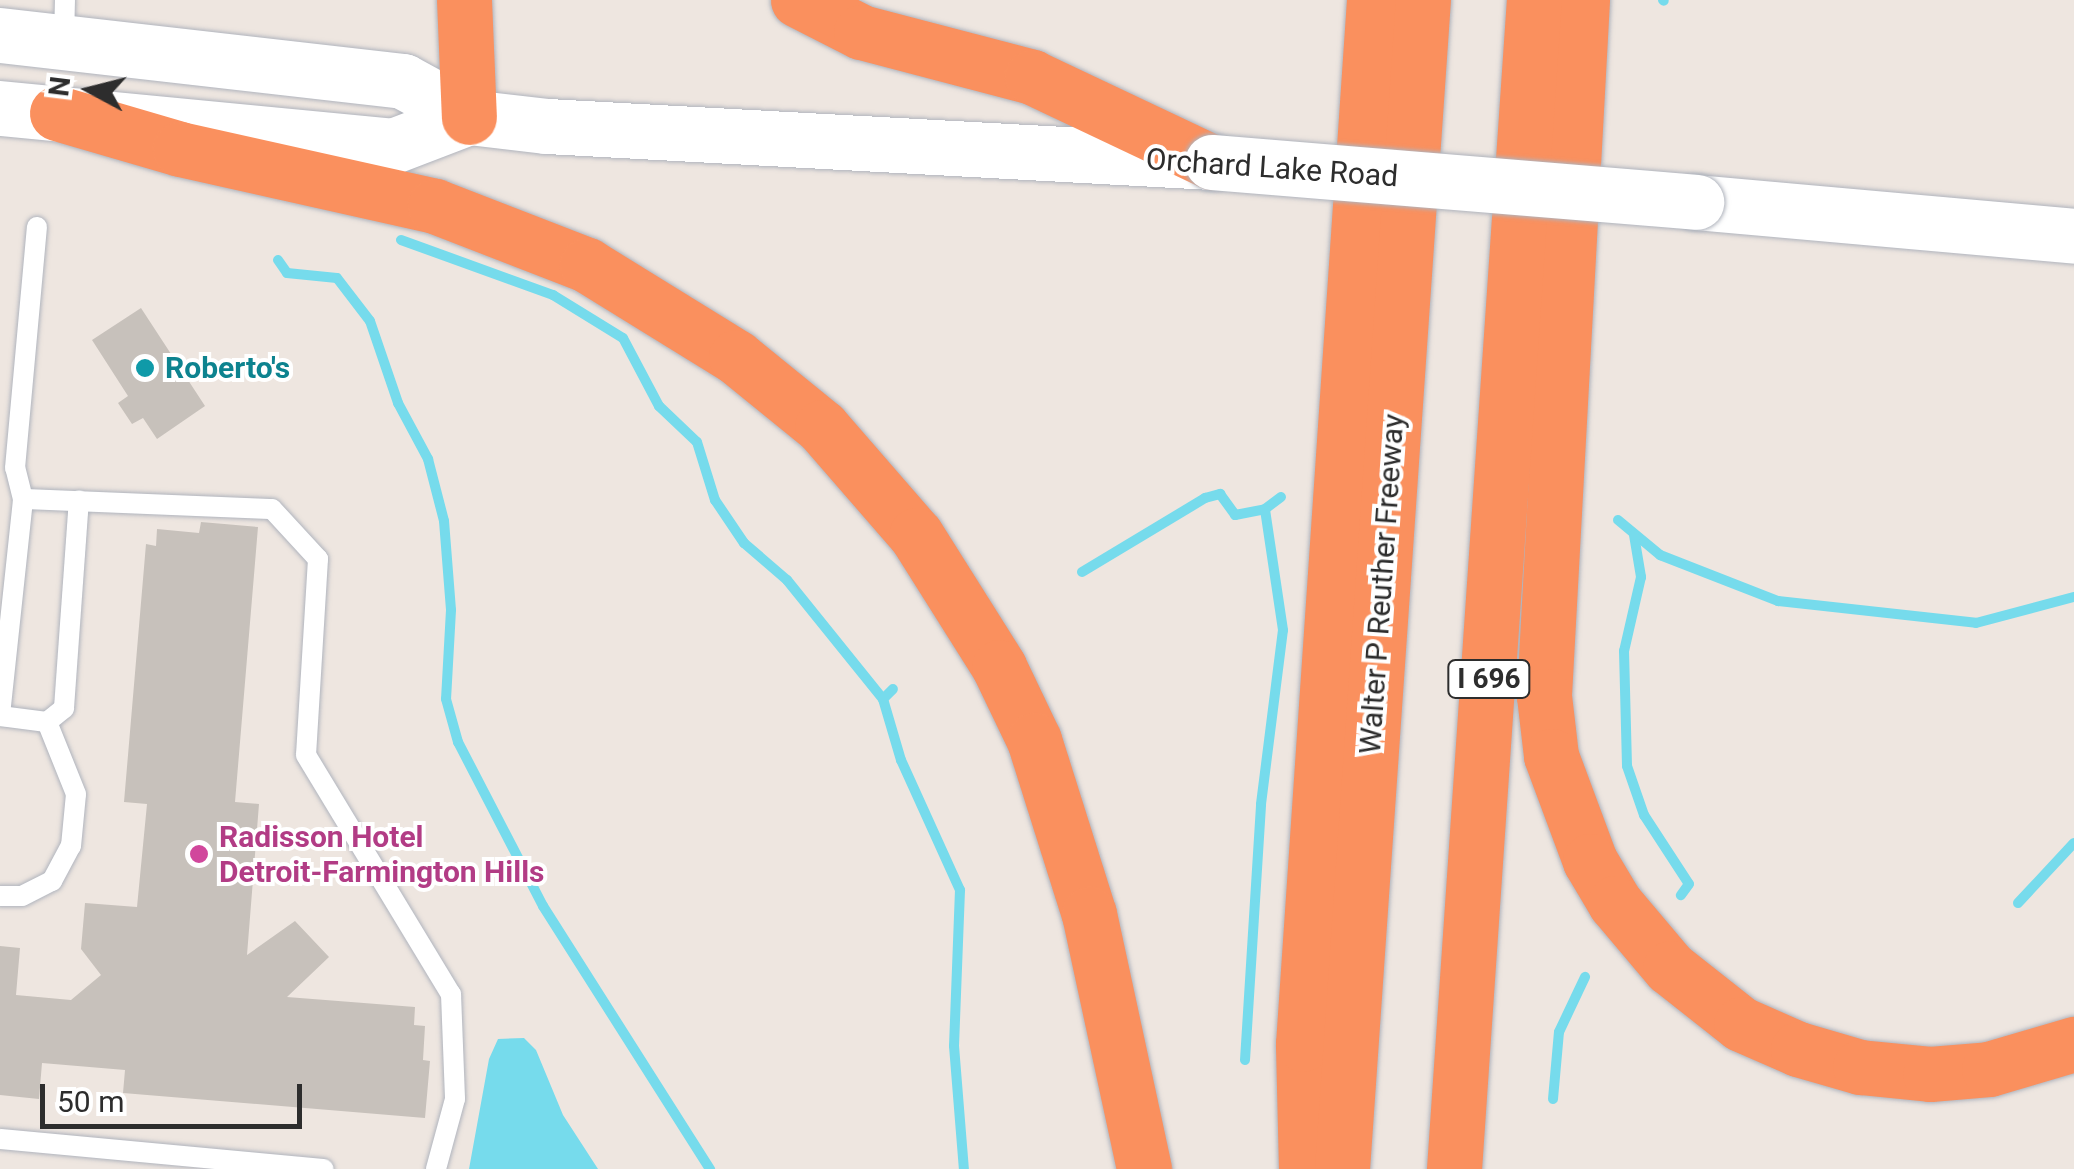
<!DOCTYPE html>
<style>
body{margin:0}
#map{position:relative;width:2074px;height:1169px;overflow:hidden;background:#eee6e0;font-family:Roboto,sans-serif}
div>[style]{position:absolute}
.water>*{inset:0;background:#76dbec}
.stream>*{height:10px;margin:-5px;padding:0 5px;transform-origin:5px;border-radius:5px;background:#76dbec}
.building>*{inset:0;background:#c7c1bb}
.roads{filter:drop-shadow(0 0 2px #b0b4bd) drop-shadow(0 0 2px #b0b4bd)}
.service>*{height:20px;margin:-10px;padding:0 10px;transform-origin:10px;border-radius:10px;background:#fff}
.secondary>*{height:55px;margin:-27.5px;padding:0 27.5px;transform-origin:27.5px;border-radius:27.5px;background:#fff}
.motorway>*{height:55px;margin:-27.5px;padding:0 27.5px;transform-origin:27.5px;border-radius:27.5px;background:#fa905e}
.bridges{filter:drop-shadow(0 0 2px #b0b4bd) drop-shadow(0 0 2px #b0b4bd)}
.secondary-bridge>*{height:55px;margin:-27.5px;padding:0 27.5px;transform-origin:27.5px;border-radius:27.5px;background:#fff}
.dots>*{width:28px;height:28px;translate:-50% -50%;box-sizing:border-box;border:5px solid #fff;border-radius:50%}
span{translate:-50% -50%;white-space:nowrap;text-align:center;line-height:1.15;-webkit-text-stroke:8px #fff;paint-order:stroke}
.shield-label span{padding:2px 8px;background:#fff;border:2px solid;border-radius:8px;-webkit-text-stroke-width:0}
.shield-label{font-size:28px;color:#2d2d2d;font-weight:700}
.street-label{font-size:30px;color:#2d2d2d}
.culture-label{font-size:30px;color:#0d838f;font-weight:700}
.left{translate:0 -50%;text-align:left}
.hotel-label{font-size:30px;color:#b23c85;font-weight:700}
.north{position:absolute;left:40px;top:40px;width:100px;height:100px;-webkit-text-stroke:8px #fff;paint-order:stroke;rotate:277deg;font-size:28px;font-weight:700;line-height:40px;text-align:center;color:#2d2d2d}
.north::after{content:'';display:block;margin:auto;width:35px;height:45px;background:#2d2d2d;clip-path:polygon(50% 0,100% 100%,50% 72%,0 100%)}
.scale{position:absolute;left:40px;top:1084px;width:262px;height:45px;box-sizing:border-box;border:5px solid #2d2d2d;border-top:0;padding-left:12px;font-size:30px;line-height:35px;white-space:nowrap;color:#2d2d2d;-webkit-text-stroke:8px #fff;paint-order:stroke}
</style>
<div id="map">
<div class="water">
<i style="clip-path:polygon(524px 1038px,536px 1050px,563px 1115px,598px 1169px,469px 1169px,489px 1059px,498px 1039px)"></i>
</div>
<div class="stream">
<i style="left:1663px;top:0;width:1px;rotate:45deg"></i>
<i style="left:401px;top:240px;width:162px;rotate:19.9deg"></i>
<i style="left:553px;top:295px;width:82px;rotate:31.6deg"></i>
<i style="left:623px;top:338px;width:77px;rotate:62.1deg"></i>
<i style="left:659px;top:406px;width:52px;rotate:43.5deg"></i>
<i style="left:697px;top:442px;width:61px;rotate:72.8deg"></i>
<i style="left:715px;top:500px;width:52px;rotate:56deg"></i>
<i style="left:744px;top:543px;width:57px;rotate:40.7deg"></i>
<i style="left:787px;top:580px;width:153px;rotate:51.1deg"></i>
<i style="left:883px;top:699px;width:64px;rotate:73.6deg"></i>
<i style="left:901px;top:760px;width:143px;rotate:65.6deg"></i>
<i style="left:960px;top:890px;width:156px;rotate:92.2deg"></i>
<i style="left:954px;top:1046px;width:123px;rotate:85.4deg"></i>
<i style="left:278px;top:260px;width:16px;rotate:55deg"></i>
<i style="left:287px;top:273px;width:50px;rotate:5.7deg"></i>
<i style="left:337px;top:278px;width:54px;rotate:52.5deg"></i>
<i style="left:370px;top:321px;width:87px;rotate:71.1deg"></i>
<i style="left:398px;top:403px;width:64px;rotate:61.8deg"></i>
<i style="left:428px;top:459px;width:64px;rotate:75.5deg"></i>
<i style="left:444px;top:521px;width:89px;rotate:85.5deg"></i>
<i style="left:451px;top:610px;width:89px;rotate:93.2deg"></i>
<i style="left:446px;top:699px;width:45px;rotate:74.4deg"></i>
<i style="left:458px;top:742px;width:185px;rotate:62.6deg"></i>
<i style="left:543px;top:906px;width:312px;rotate:57.6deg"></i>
<i style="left:1618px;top:520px;width:55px;rotate:39.8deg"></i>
<i style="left:1660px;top:555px;width:127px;rotate:21.3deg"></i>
<i style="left:1778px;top:601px;width:199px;rotate:6.3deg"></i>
<i style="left:1976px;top:623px;width:101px;rotate:-14.9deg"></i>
<i style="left:1634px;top:535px;width:43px;rotate:80.5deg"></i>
<i style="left:1641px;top:577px;width:76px;rotate:102.9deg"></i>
<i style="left:1624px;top:651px;width:115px;rotate:88.5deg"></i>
<i style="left:1627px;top:766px;width:52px;rotate:70.9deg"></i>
<i style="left:1644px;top:815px;width:82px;rotate:56.9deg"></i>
<i style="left:1689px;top:884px;width:14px;rotate:126deg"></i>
<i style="left:1082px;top:572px;width:144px;rotate:-31deg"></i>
<i style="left:1205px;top:498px;width:16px;rotate:-15deg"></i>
<i style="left:1220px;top:494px;width:26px;rotate:54deg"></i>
<i style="left:1235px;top:515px;width:31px;rotate:-11deg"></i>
<i style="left:1265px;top:509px;width:20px;rotate:-37deg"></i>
<i style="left:883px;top:699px;width:14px;rotate:-45deg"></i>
<i style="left:2018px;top:903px;width:82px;rotate:-47deg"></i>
<i style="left:1245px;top:1060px;width:256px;rotate:-86.4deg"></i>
<i style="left:1261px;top:804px;width:175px;rotate:-82.8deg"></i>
<i style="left:1283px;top:630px;width:122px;rotate:-98.5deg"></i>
<i style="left:1553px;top:1099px;width:67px;rotate:-84.9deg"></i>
<i style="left:1559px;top:1032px;width:61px;rotate:-64.7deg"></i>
</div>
<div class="building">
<i style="clip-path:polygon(141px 308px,205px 406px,157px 439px,143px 418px,132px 424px,118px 403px,128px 396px,92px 340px)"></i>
<i style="clip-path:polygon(201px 522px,258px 527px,235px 802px,259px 804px,247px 955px,295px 921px,329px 957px,287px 997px,415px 1007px,414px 1025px,425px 1026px,423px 1060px,430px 1061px,425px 1118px,123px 1093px,125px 1070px,42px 1063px,39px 1099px,0 1095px,0 946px,20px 948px,16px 995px,71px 1000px,101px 975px,81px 949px,85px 903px,137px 907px,147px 804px,124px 802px,146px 544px,156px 546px,157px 529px,199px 533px)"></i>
</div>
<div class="roads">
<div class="service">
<i style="left:64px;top:40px;width:40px;rotate:-88.6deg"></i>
<i style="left:23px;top:499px;width:32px;rotate:-104deg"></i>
<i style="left:15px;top:468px;width:242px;rotate:-84.8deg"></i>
<i style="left:0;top:715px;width:217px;rotate:-83.9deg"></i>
<i style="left:23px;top:499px;width:249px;rotate:2.3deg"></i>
<i style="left:272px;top:509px;width:68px;rotate:47.4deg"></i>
<i style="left:318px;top:559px;width:196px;rotate:93.5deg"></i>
<i style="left:306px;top:755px;width:280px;rotate:58.8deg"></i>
<i style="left:451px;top:994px;width:105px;rotate:87.8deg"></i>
<i style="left:455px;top:1099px;width:73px;rotate:105.2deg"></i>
<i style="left:0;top:716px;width:47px;rotate:7.3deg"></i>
<i style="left:47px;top:722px;width:22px;rotate:-39deg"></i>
<i style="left:64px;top:708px;width:208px;rotate:-85.9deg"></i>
<i style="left:0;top:896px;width:22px"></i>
<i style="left:22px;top:896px;width:34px;rotate:-27deg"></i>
<i style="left:52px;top:881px;width:40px;rotate:-62deg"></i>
<i style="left:71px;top:846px;width:52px;rotate:-84.5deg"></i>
<i style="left:76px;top:794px;width:78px;rotate:-111.9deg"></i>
<i style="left:0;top:1139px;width:325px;rotate:5.3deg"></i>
</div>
<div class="secondary">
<i style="left:0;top:35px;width:406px;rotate:6.5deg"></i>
<i style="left:403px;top:81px;width:75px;rotate:28.6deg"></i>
<i style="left:469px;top:117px;width:79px;rotate:6.6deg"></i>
<i style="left:547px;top:126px;width:666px;rotate:3.1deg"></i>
<i style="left:0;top:108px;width:395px;rotate:5.5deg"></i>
<i style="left:393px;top:146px;width:81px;rotate:-20.9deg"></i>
<i style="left:1696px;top:202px;width:380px;rotate:5.1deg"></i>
</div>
<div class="motorway">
<i style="left:464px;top:0;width:117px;rotate:87.6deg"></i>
<i style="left:798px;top:0;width:71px;rotate:26.9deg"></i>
<i style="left:861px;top:32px;width:177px;rotate:14.7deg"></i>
<i style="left:1032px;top:77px;width:199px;rotate:25.3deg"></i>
<i style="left:1582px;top:0;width:697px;rotate:93.13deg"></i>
<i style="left:1544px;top:696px;width:60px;rotate:83.3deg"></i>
<i style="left:1551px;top:756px;width:112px;rotate:69.6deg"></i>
<i style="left:1590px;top:861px;width:49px;rotate:59.2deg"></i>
<i style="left:1615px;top:903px;width:85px;rotate:49.8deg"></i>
<i style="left:1670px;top:968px;width:90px;rotate:38.3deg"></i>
<i style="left:1741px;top:1024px;width:62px;rotate:23.7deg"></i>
<i style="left:1798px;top:1049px;width:65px;rotate:16.2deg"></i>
<i style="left:1860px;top:1067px;width:70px;rotate:5.7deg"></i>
<i style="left:1930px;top:1074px;width:59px;rotate:-4.8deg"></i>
<i style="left:1989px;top:1069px;width:89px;rotate:-16.4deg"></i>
<i style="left:57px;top:113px;width:128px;rotate:16.3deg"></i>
<i style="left:180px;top:149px;width:261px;rotate:12.6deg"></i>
<i style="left:435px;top:206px;width:163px;rotate:21.2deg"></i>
<i style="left:587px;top:265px;width:175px;rotate:31.7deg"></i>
<i style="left:736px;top:357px;width:111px;rotate:39.1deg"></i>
<i style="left:822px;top:427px;width:143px;rotate:49deg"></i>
<i style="left:916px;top:535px;width:156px;rotate:57.8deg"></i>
<i style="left:999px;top:667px;width:81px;rotate:64.4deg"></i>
<i style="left:1034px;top:740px;width:182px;rotate:72.5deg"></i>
<i style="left:1089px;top:914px;width:261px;rotate:77.8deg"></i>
<i style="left:1306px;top:1169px;width:125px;rotate:-91.4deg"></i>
<i style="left:1303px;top:1044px;width:1046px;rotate:-86.11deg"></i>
<i style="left:1342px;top:1169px;width:1172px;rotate:-86.04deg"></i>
<i style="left:1454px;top:1169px;width:1172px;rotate:-86.09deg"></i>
</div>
</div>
<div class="bridges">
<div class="secondary-bridge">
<i style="left:1212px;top:162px;width:486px;rotate:4.7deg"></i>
</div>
</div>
<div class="dots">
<i style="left:145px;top:368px;background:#0f9aa8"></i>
<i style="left:199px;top:854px;background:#d1479c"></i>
</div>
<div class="shield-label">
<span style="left:1489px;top:679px">I 696</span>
</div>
<div class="street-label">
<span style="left:1272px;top:168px;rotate:4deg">Orchard Lake Road</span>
<span style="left:1382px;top:584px;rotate:-86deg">Walter P Reuther Freeway</span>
</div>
<div class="culture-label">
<span class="left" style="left:165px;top:368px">Roberto's</span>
</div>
<div class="hotel-label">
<span class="left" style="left:219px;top:854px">Radisson Hotel<br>Detroit-Farmington Hills</span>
</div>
<div class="north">N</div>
<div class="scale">50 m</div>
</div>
